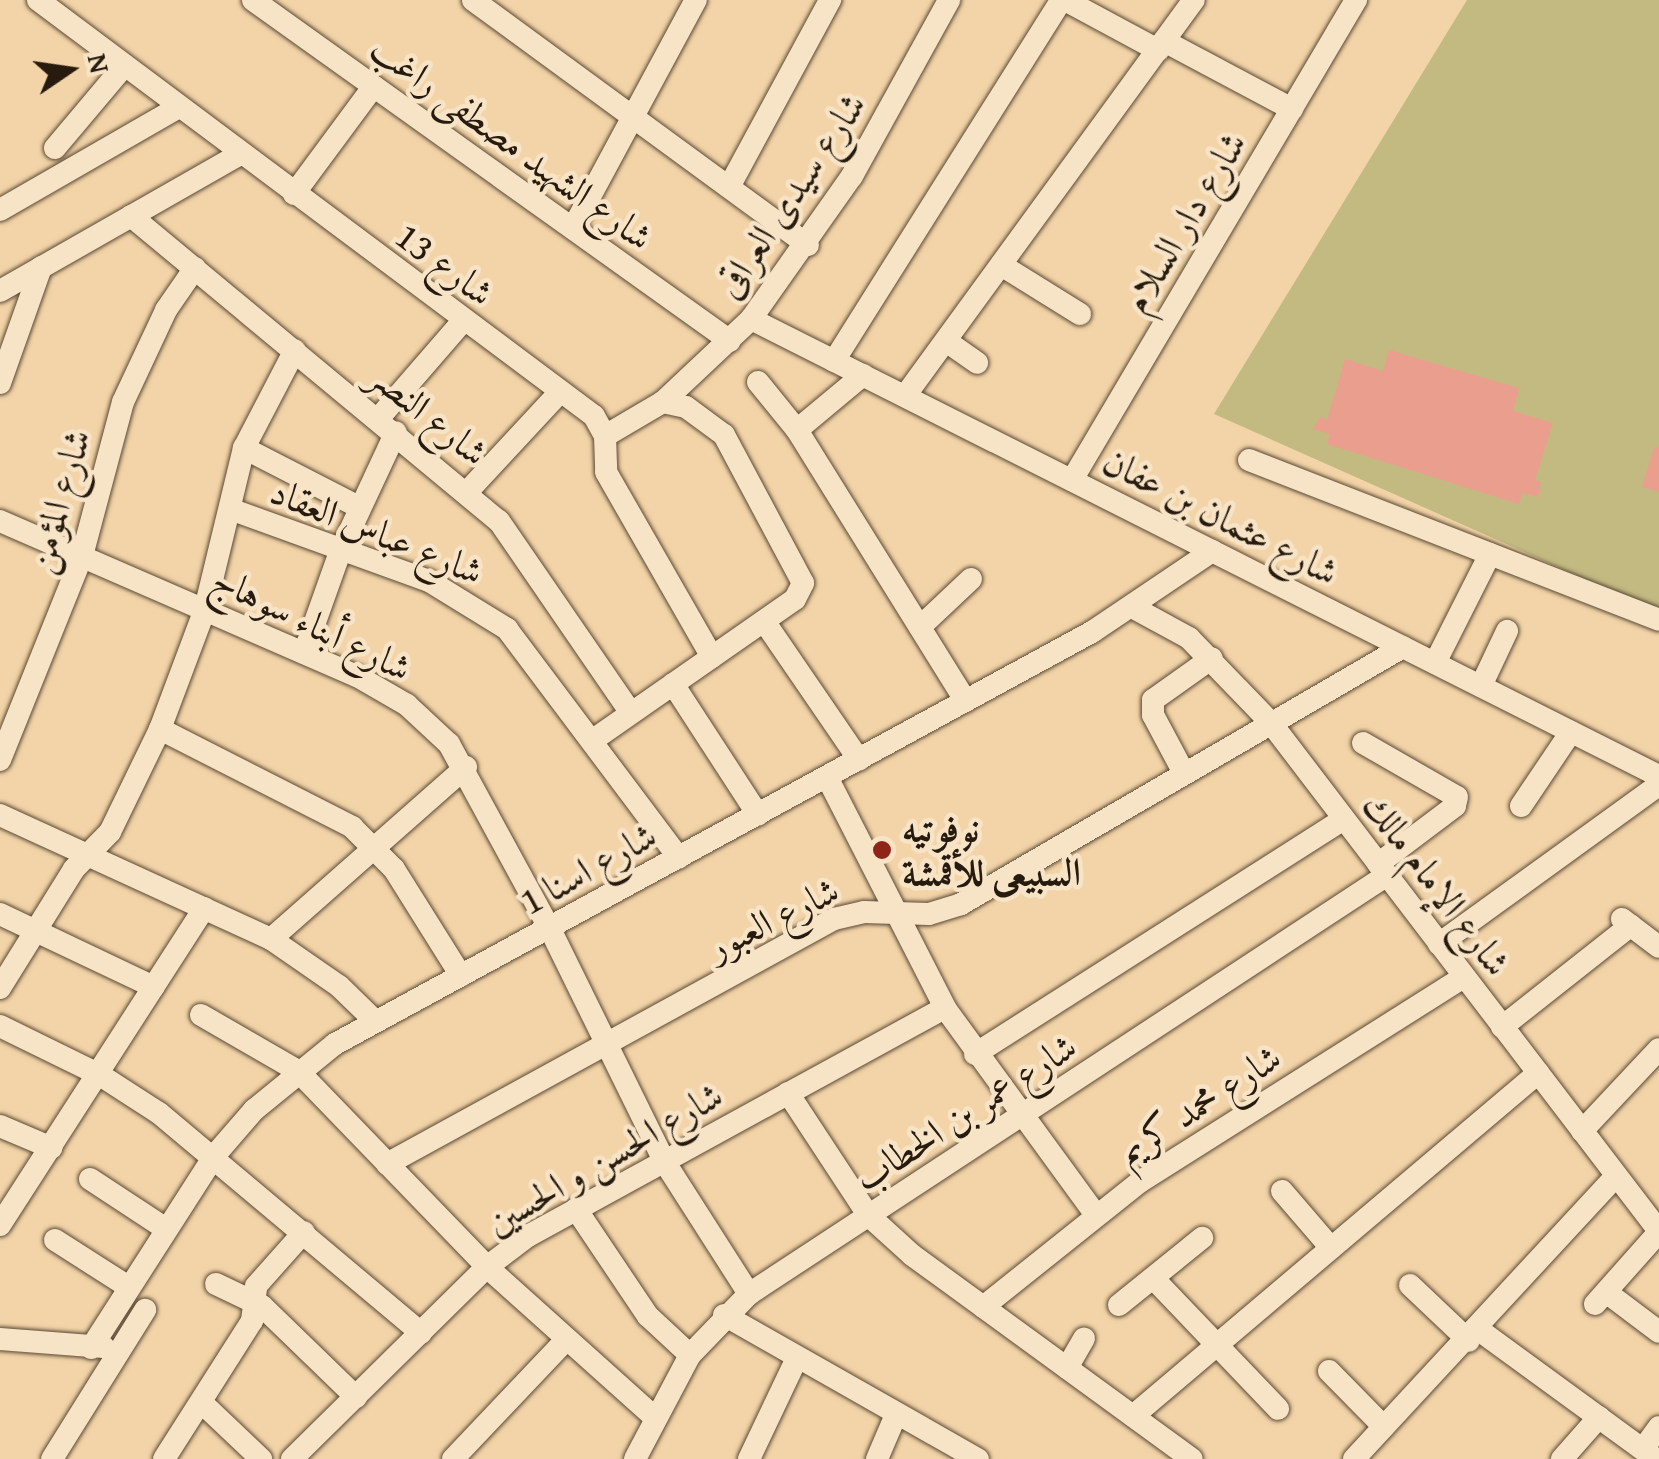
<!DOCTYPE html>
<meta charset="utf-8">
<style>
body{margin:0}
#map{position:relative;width:1659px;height:1459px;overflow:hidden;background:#f3d4a8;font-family:"Gentium Book Plus",Amiri,serif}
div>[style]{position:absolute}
.green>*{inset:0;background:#c3ba82}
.building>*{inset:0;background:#ea9e8d}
.roads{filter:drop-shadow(0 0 2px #594934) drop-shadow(0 0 2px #594934)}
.street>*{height:22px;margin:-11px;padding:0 11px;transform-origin:11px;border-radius:11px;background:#f7e3c6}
.dots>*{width:28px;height:28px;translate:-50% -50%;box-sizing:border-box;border:5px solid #f7e3c6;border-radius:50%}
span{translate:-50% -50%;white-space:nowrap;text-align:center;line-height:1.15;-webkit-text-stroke:9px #f7e3c6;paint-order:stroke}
.street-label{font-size:38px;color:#261b0e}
.poi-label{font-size:38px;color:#261b0e;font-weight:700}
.left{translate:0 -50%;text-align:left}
.north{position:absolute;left:20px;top:20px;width:100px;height:100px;-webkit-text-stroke:8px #f7e3c6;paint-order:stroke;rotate:77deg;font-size:28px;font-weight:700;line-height:40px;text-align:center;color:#261b0e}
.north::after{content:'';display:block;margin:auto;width:35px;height:45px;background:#261b0e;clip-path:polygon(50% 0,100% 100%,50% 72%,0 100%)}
</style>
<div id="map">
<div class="green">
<i style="clip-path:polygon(1467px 0,1659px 0,1659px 612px,1214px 414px)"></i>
</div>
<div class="building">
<i style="clip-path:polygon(1389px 350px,1519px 388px,1513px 411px,1553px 423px,1535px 480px,1541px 482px,1538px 497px,1522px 493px,1519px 504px,1327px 444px,1330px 434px,1313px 429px,1320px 417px,1327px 420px,1345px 359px,1383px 371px)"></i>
<i style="clip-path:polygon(1654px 447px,1659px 448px,1659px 492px,1642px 487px)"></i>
</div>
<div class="roads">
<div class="street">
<i style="left:38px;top:0;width:694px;rotate:36.8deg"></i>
<i style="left:594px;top:416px;width:23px;rotate:61deg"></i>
<i style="left:605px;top:436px;width:36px;rotate:88deg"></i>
<i style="left:606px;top:472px;width:213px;rotate:60.2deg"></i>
<i style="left:253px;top:0;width:586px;rotate:35.56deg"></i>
<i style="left:473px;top:0;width:415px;rotate:36.2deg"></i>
<i style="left:1065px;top:0;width:106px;rotate:28.3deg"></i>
<i style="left:1164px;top:41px;width:145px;rotate:28deg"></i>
<i style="left:55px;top:148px;width:107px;rotate:-49.9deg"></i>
<i style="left:729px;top:187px;width:213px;rotate:-61.6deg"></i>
<i style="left:294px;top:194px;width:134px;rotate:-53.5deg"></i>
<i style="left:0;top:210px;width:207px;rotate:-29.9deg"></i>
<i style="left:131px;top:216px;width:478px;rotate:39.7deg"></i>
<i style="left:499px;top:521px;width:233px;rotate:55.5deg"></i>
<i style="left:573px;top:228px;width:259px;rotate:-61.7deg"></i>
<i style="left:1001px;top:265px;width:93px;rotate:31.8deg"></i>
<i style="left:0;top:291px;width:276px;rotate:-29.7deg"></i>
<i style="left:751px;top:319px;width:1017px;rotate:26.72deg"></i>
<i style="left:946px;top:341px;width:38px;rotate:35deg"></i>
<i style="left:834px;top:361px;width:426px;rotate:-57.8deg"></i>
<i style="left:758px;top:382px;width:62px;rotate:50.9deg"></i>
<i style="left:797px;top:430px;width:319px;rotate:58.1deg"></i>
<i style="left:0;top:383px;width:123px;rotate:-70.5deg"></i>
<i style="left:905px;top:396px;width:490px;rotate:-53.9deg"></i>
<i style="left:378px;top:419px;width:130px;rotate:-49.1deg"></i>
<i style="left:797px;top:430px;width:86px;rotate:-39.8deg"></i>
<i style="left:605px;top:436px;width:67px;rotate:-30.4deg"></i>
<i style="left:663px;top:402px;width:121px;rotate:-43.3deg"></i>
<i style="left:751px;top:319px;width:175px;rotate:-54.8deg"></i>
<i style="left:852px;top:176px;width:201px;rotate:-61.1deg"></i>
<i style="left:244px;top:448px;width:129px;rotate:27.2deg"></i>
<i style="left:1249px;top:460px;width:440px;rotate:21.3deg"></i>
<i style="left:1072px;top:480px;width:558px;rotate:-59.39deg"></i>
<i style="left:468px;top:491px;width:134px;rotate:-47.1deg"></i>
<i style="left:230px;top:509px;width:212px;rotate:19.9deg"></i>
<i style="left:429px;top:581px;width:92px;rotate:31.6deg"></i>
<i style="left:507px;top:629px;width:286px;rotate:53.1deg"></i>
<i style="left:0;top:521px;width:389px;rotate:23.5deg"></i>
<i style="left:357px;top:676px;width:58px;rotate:30.1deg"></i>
<i style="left:407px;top:705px;width:57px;rotate:42.9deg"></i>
<i style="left:449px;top:744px;width:211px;rotate:61.4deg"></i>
<i style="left:550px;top:929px;width:258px;rotate:63.8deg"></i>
<i style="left:664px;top:1161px;width:158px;rotate:57.4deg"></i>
<i style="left:1134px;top:608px;width:63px;rotate:28.6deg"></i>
<i style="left:1189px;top:638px;width:118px;rotate:46deg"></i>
<i style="left:1271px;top:723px;width:639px;rotate:52.63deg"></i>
<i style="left:764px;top:621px;width:168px;rotate:55.6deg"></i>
<i style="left:920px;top:627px;width:70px;rotate:-43.3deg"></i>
<i style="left:304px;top:653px;width:107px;rotate:-70.4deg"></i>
<i style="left:340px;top:552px;width:132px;rotate:-65deg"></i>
<i style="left:1435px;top:663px;width:122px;rotate:-63.2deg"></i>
<i style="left:673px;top:684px;width:156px;rotate:57deg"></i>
<i style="left:1481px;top:686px;width:61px;rotate:-64.7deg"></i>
<i style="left:160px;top:729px;width:216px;rotate:27deg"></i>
<i style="left:352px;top:827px;width:59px;rotate:45deg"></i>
<i style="left:394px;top:869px;width:126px;rotate:57.9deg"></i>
<i style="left:593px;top:740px;width:246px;rotate:-34.9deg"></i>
<i style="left:795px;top:599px;width:18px;rotate:-63deg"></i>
<i style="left:803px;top:583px;width:168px;rotate:-118.1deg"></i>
<i style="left:724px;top:435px;width:47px;rotate:-143.6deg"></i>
<i style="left:686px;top:407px;width:24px;rotate:-168deg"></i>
<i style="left:1363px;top:743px;width:108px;rotate:29.9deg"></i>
<i style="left:1457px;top:797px;width:9px;rotate:103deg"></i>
<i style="left:1455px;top:806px;width:96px;rotate:143deg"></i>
<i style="left:0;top:760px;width:220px;rotate:-68.1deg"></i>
<i style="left:82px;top:556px;width:159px;rotate:-75.1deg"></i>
<i style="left:123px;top:402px;width:102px;rotate:-64.9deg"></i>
<i style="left:166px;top:310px;width:51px;rotate:-55.4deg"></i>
<i style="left:1184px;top:773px;width:66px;rotate:-118.1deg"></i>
<i style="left:1153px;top:715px;width:15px;rotate:-90deg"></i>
<i style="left:1153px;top:700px;width:72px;rotate:-35.4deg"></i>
<i style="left:827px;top:777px;width:259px;rotate:62.9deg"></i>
<i style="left:945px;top:1008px;width:256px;rotate:53.9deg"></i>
<i style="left:1521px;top:806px;width:89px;rotate:-56deg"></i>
<i style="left:0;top:815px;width:298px;rotate:24.6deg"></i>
<i style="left:271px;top:939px;width:83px;rotate:34.7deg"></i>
<i style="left:339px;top:986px;width:50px;rotate:44.2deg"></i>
<i style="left:0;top:914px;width:170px;rotate:25.4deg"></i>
<i style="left:1622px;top:919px;width:46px;rotate:37.1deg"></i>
<i style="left:271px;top:939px;width:260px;rotate:-41.4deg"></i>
<i style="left:1439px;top:944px;width:271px;rotate:-35.9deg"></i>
<i style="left:0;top:988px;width:140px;rotate:-58.1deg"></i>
<i style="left:74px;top:869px;width:52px;rotate:-45.8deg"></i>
<i style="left:110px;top:832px;width:114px;rotate:-64.1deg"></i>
<i style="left:160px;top:729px;width:128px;rotate:-69.4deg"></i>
<i style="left:205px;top:609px;width:166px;rotate:-76.4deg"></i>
<i style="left:244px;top:448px;width:110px;rotate:-62.5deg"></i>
<i style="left:201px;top:1015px;width:112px;rotate:30deg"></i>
<i style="left:298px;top:1071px;width:272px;rotate:46deg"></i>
<i style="left:487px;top:1267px;width:226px;rotate:41.9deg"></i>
<i style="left:0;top:1026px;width:111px;rotate:26.1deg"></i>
<i style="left:100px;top:1075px;width:70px;rotate:32.8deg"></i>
<i style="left:159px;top:1113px;width:342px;rotate:40deg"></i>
<i style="left:1502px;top:1027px;width:164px;rotate:-38.3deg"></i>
<i style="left:975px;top:1054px;width:437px;rotate:-32.5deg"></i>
<i style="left:788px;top:1093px;width:146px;rotate:56.7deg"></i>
<i style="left:868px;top:1215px;width:59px;rotate:42.3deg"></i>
<i style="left:912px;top:1255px;width:346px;rotate:36.1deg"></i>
<i style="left:0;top:1126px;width:56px;rotate:22.9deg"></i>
<i style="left:1582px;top:1131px;width:112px;rotate:-46.8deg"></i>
<i style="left:387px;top:1164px;width:510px;rotate:-28.73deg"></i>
<i style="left:834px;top:919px;width:31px;rotate:-13deg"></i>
<i style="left:864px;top:912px;width:65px;rotate:1.8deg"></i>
<i style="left:929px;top:914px;width:34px;rotate:-17deg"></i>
<i style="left:961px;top:904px;width:511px;rotate:-30.18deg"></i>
<i style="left:90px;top:1179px;width:87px;rotate:33.3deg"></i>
<i style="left:1282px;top:1191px;width:75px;rotate:49.3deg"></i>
<i style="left:576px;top:1209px;width:129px;rotate:56.1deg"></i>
<i style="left:648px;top:1316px;width:57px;rotate:42.9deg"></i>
<i style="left:0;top:1225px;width:377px;rotate:-57.2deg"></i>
<i style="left:55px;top:1240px;width:85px;rotate:32.6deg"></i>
<i style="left:1153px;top:1278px;width:181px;rotate:46.3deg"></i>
<i style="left:216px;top:1284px;width:51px;rotate:25.6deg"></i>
<i style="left:262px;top:1306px;width:131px;rotate:44.1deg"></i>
<i style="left:1410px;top:1285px;width:81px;rotate:43.5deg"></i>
<i style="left:1606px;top:1292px;width:66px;rotate:37deg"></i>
<i style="left:1595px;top:1304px;width:96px;rotate:-48.4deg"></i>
<i style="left:1119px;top:1305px;width:107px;rotate:-38.9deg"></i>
<i style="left:983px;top:1307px;width:202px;rotate:-38.6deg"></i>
<i style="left:1141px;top:1181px;width:382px;rotate:-32.3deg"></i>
<i style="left:724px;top:1315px;width:292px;rotate:29.6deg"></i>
<i style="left:1479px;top:1330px;width:219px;rotate:36.1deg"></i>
<i style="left:0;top:1339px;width:104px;rotate:4.4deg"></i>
<i style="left:91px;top:1348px;width:229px;rotate:-57.3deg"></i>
<i style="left:215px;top:1155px;width:60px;rotate:-49.1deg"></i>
<i style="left:254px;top:1110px;width:104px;rotate:-39.2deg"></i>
<i style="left:335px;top:1044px;width:862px;rotate:-28.56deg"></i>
<i style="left:1092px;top:632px;width:145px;rotate:-34deg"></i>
<i style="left:1067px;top:1368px;width:34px;rotate:-60deg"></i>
<i style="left:1329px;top:1371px;width:78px;rotate:45.5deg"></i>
<i style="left:201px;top:1402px;width:83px;rotate:43.5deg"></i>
<i style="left:1133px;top:1416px;width:531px;rotate:-40.26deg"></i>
<i style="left:1643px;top:1449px;width:27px;rotate:-54deg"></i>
<i style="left:52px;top:1459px;width:176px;rotate:-58deg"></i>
<i style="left:164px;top:1459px;width:164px;rotate:-57.5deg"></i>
<i style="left:252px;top:1321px;width:35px;rotate:-83deg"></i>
<i style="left:256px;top:1286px;width:72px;rotate:-48.4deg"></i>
<i style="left:292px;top:1459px;width:274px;rotate:-44.6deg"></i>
<i style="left:487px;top:1267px;width:51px;rotate:-37.1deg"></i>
<i style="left:528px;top:1236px;width:475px;rotate:-28.7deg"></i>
<i style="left:453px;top:1459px;width:164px;rotate:-46.5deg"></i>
<i style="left:635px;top:1459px;width:118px;rotate:-62.1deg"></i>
<i style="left:690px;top:1355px;width:85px;rotate:-46deg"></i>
<i style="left:749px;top:1294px;width:763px;rotate:-33.29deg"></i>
<i style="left:749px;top:1459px;width:110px;rotate:-64.6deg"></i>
<i style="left:877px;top:1459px;width:46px;rotate:-66.8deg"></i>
<i style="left:1354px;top:1459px;width:386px;rotate:-47.2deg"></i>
<i style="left:1562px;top:1459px;width:56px;rotate:-48.6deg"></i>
</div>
</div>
<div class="dots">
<i style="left:882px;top:850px;background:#8f2418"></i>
</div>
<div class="street-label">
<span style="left:512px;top:142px;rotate:36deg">شارع الشهيد مصطفى راغب</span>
<span style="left:790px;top:195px;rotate:-56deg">شارع سيدى العراقى</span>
<span style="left:1184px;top:222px;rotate:-59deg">شارع دار السلام</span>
<span style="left:445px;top:264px;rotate:37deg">شارع 13</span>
<span style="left:429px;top:414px;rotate:39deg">شارع النصر</span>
<span style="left:58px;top:501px;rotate:-74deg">شارع المؤمن</span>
<span style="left:1221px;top:516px;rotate:27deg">شارع عثمان بن عفان</span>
<span style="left:377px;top:531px;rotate:22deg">شارع عباس العقاد</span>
<span style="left:312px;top:623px;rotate:26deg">شارع أبناء سوهاج</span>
<span style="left:588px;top:868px;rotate:-29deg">شارع اسنا 1</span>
<span style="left:1437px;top:884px;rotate:53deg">شارع الإمام مالك</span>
<span style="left:773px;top:918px;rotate:-26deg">شارع العبور</span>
<span style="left:1199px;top:1104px;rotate:-33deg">شارع محمد كريم</span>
<span style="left:965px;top:1112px;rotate:-33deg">شارع عمر بن الخطاب</span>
<span style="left:604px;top:1158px;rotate:-30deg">شارع الحسن و الحسين</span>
</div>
<div class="poi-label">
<span class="left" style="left:902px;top:850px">نوفوتيه<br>السبيعى للأقمشة</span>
</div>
<div class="north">N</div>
</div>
